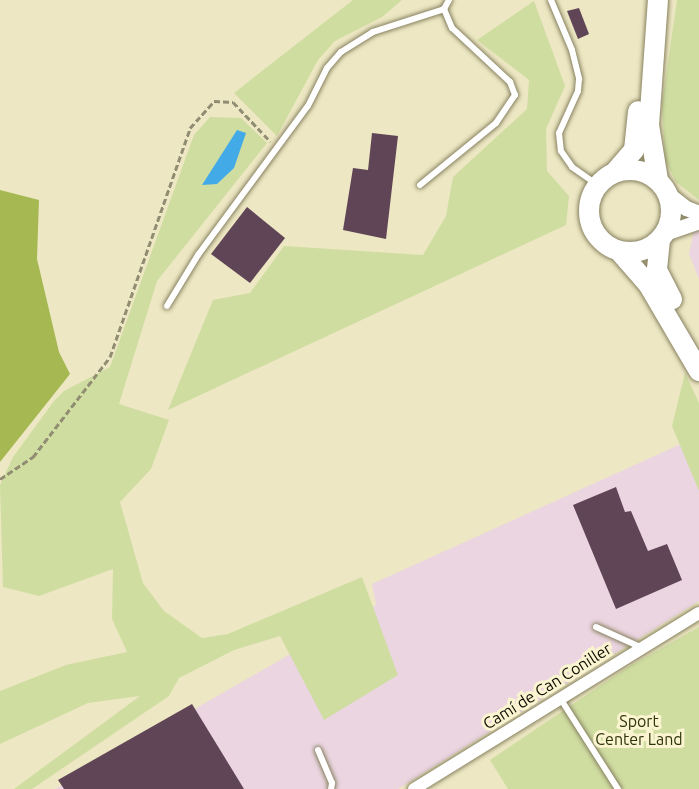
<!DOCTYPE html>
<meta charset="utf-8">
<style>
body{margin:0}
#map{position:relative;width:699px;height:789px;overflow:hidden;background:#ede7c3;font-family:Ubuntu,sans-serif}
div>[style]{position:absolute}
.industrial>*{inset:0;background:#ebd5e1}
.green>*{inset:0;background:#cfdda1}
.forest>*{inset:0;background:#a5b852}
.water>*{inset:0;background:#43aae8}
.building>*{inset:0;background:#604557}
.path>*{height:3px;margin-top:-1.5px;transform-origin:0;background:repeating-linear-gradient(90deg,#918d73 0 6px,transparent 0 9px)}
.roads{filter:drop-shadow(0 0 2px #888261) drop-shadow(0 0 2px #888261)}
.service>*{height:6px;margin:-3px;padding:0 3px;transform-origin:3px;border-radius:3px;background:#fff}
.minor>*{height:12px;margin:-6px;padding:0 6px;transform-origin:6px;border-radius:6px;background:#fff}
.tertiary>*{height:15px;margin:-7.5px;padding:0 7.5px;transform-origin:7.5px;border-radius:7.5px;background:#fff}
.primary>*{height:20px;margin:-10px;padding:0 10px;transform-origin:10px;border-radius:10px;background:#fff}
.primary>.ring{margin:-10px;padding:0;box-sizing:content-box;background:none;border:20px solid #fff;border-radius:50%}
span{translate:-50% -50%;white-space:nowrap;text-align:center;line-height:1.15;-webkit-text-stroke:6px #fbf4d0;paint-order:stroke}
.street-label{font-size:16px;color:#0e0c02}
.park-label{font-size:16px;color:#2e350a}
</style>
<div id="map">
<div class="industrial">
<i style="clip-path:polygon(699px 205px,699px 279px,689px 254px)"></i>
<i style="clip-path:polygon(681px 444px,699px 491px,699px 601px,398px 789px,55px 789px,376px 605px,372px 584px)"></i>
</div>
<div class="green">
<i style="clip-path:polygon(353px 0,402px 0,382px 17px,335px 41px,318px 60px,277px 136px,234px 93px)"></i>
<i style="clip-path:polygon(677px 0,699px 0,699px 200px,676px 182px,665px 160px,662px 104px)"></i>
<i style="clip-path:polygon(534px 1px,565px 86px,546px 129px,547px 171px,569px 196px,566px 225px,168px 410px,213px 300px,250px 293px,284px 246px,423px 255px,446px 216px,453px 177px,527px 109px,529px 80px,477px 40px)"></i>
<i style="clip-path:polygon(210px 117px,241px 118px,267px 143px,157px 281px,119px 404px,169px 420px,151px 469px,120px 502px,143px 583px,164px 611px,202px 638px,228px 634px,362px 577px,398px 675px,324px 720px,280px 636px,234px 650px,179px 678px,169px 696px,32px 789px,14px 789px,140px 696px,88px 703px,0 744px,0 691px,66px 665px,127px 652px,112px 619px,113px 569px,39px 596px,3px 587px,0 485px,13px 457px,54px 401px,64px 391px,110px 367px,194px 135px)"></i>
<i style="clip-path:polygon(685px 373px,699px 403px,699px 491px,672px 426px)"></i>
<i style="clip-path:polygon(699px 627px,699px 789px,508px 789px,490px 760px,628px 667px)"></i>
</div>
<div class="forest">
<i style="clip-path:polygon(0 190px,39px 200px,37px 259px,59px 352px,70px 374px,0 462px)"></i>
</div>
<div class="water">
<i style="clip-path:polygon(237px 130px,246px 133px,234px 168px,217px 184px,202px 185px)"></i>
</div>
<div class="building">
<i style="clip-path:polygon(579px 8px,589px 34px,578px 39px,567px 11px)"></i>
<i style="clip-path:polygon(372px 133px,398px 136px,386px 239px,343px 230px,353px 168px,368px 170px)"></i>
<i style="clip-path:polygon(247px 207px,285px 238px,250px 283px,211px 254px)"></i>
<i style="clip-path:polygon(616px 487px,625px 512px,631px 511px,648px 551px,667px 544px,682px 580px,616px 609px,573px 505px)"></i>
<i style="clip-path:polygon(192px 704px,244px 789px,64px 789px,58px 780px)"></i>
</div>
<div class="path">
<i style="left:0;top:479px;width:40px;rotate:-34deg"></i>
<i style="left:33px;top:457px;width:126px;rotate:-52.4deg"></i>
<i style="left:110px;top:357px;width:243px;rotate:-70.7deg"></i>
<i style="left:190px;top:128px;width:36px;rotate:-48deg"></i>
<i style="left:214px;top:101px;width:19px;rotate:3deg"></i>
<i style="left:233px;top:102px;width:54px;rotate:46.5deg"></i>
</div>
<div class="roads">
<div class="service">
<i style="left:551px;top:0;width:54px;rotate:67.2deg"></i>
<i style="left:572px;top:50px;width:30px;rotate:76deg"></i>
<i style="left:579px;top:79px;width:12px;rotate:95deg"></i>
<i style="left:578px;top:91px;width:46px;rotate:114.3deg"></i>
<i style="left:559px;top:133px;width:18px;rotate:84deg"></i>
<i style="left:561px;top:151px;width:19px;rotate:55deg"></i>
<i style="left:572px;top:167px;width:32px;rotate:35deg"></i>
<i style="left:420px;top:185px;width:98px;rotate:-39.2deg"></i>
<i style="left:496px;top:123px;width:34px;rotate:-56deg"></i>
<i style="left:515px;top:95px;width:14px;rotate:-111deg"></i>
<i style="left:510px;top:82px;width:79px;rotate:-137deg"></i>
<i style="left:452px;top:28px;width:21px;rotate:-113deg"></i>
<i style="left:444px;top:9px;width:10px;rotate:-61deg"></i>
<i style="left:167px;top:306px;width:60px;rotate:-58.7deg"></i>
<i style="left:198px;top:255px;width:185px;rotate:-53.6deg"></i>
<i style="left:308px;top:106px;width:42px;rotate:-63.4deg"></i>
<i style="left:327px;top:68px;width:21px;rotate:-49deg"></i>
<i style="left:341px;top:52px;width:38px;rotate:-32deg"></i>
<i style="left:373px;top:32px;width:75px;rotate:-17.9deg"></i>
<i style="left:596px;top:627px;width:48px;rotate:24.4deg"></i>
<i style="left:560px;top:698px;width:108px;rotate:57.5deg"></i>
<i style="left:318px;top:750px;width:36px;rotate:67deg"></i>
<i style="left:332px;top:783px;width:6px;rotate:99deg"></i>
</div>
<div class="minor">
<i style="left:414px;top:789px;width:335px;rotate:-31.7deg"></i>
</div>
<div class="tertiary">
<i style="left:668px;top:194px;width:23px;rotate:38deg"></i>
<i style="left:686px;top:208px;width:14px;rotate:21deg"></i>
<i style="left:665px;top:233px;width:36px;rotate:-19deg"></i>
</div>
<div class="primary">
<i class="ring" style="left:589px;top:170px;width:62px;height:62px"></i>
<i style="left:614px;top:173px;width:30px;rotate:-49deg"></i>
<i style="left:634px;top:150px;width:39px;rotate:-84deg"></i>
<i style="left:658px;top:180px;width:56px;rotate:-99.3deg"></i>
<i style="left:649px;top:125px;width:125px;rotate:-85.9deg"></i>
<i style="left:660px;top:240px;width:30px;rotate:96deg"></i>
<i style="left:657px;top:270px;width:33px;rotate:63deg"></i>
<i style="left:619px;top:251px;width:44px;rotate:48.7deg"></i>
<i style="left:648px;top:284px;width:101px;rotate:59.6deg"></i>
</div>
</div>
<div class="street-label">
<span style="left:547px;top:686px;rotate:-32deg">Camí de Can Coniller</span>
</div>
<div class="park-label">
<span style="left:639px;top:730px">Sport<br>Center Land</span>
</div>
</div>
